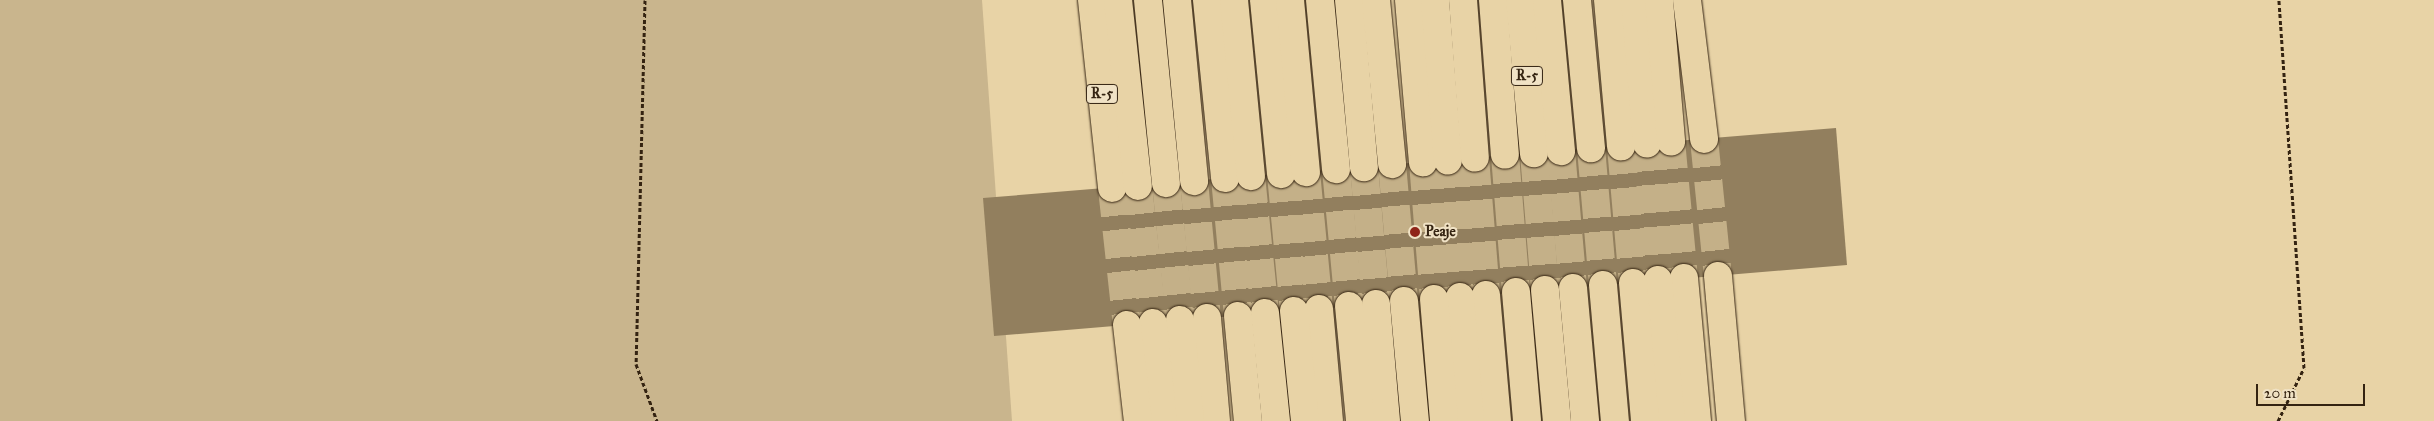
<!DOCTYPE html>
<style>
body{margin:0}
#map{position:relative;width:2434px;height:421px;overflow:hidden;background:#e8d3a6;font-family:"IM FELL Great Primer",serif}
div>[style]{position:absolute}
.green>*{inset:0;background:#c9b58d}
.building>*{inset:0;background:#927f5e}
.highway-tunnel>*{height:28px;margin-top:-14px;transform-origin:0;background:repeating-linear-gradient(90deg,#c4b088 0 28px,transparent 0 42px)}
.path>*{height:3px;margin-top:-1.5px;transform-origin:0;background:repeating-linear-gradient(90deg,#342311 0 4px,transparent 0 6.5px)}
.roads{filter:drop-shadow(0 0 1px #342311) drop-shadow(0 0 1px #342311)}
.highway>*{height:28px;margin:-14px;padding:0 14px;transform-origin:14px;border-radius:14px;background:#e8d3a6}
.dots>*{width:14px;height:14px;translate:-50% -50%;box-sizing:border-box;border:2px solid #f0e2c5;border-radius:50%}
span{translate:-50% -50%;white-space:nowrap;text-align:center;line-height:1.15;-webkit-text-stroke:4px #f0e2c5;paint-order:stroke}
.shield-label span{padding:1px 4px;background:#f0e2c5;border:1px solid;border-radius:4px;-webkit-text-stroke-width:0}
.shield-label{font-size:14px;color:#342311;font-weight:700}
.poi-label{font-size:15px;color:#342311;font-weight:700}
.left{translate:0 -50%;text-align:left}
.scale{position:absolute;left:2256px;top:384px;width:109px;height:22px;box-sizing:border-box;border:2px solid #342311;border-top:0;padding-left:6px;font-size:15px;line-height:18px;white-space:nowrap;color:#342311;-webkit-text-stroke:4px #f0e2c5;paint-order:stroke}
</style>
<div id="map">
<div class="green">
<i style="clip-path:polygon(0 0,982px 0,1012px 421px,0 421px)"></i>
</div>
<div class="building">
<i style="clip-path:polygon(1836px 128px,1847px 265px,994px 336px,983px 198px)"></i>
</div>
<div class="highway-tunnel">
<i style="left:1704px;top:139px;width:138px;rotate:84.2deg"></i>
<i style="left:1671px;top:141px;width:138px;rotate:84.6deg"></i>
<i style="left:1647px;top:143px;width:137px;rotate:85.4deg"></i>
<i style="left:1621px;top:146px;width:138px;rotate:85deg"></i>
<i style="left:1591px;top:148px;width:138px;rotate:85deg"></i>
<i style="left:1561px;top:151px;width:138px;rotate:85deg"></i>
<i style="left:1534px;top:153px;width:137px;rotate:85.4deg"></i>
<i style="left:1505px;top:155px;width:137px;rotate:85.4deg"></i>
<i style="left:1475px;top:158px;width:137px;rotate:85.4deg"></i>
<i style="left:1448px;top:160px;width:138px;rotate:85deg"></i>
<i style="left:1423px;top:162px;width:137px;rotate:85.4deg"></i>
<i style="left:1392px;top:164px;width:138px;rotate:85deg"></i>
<i style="left:1364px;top:167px;width:138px;rotate:85deg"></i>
<i style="left:1336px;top:169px;width:138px;rotate:84.6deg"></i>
<i style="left:1306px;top:172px;width:138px;rotate:84.6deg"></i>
<i style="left:1281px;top:174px;width:138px;rotate:84.6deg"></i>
<i style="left:1251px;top:176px;width:138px;rotate:84.2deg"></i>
<i style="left:1225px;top:178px;width:139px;rotate:84.6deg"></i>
<i style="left:1194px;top:181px;width:138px;rotate:84.6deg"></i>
<i style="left:1166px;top:183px;width:138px;rotate:84.2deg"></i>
<i style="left:1138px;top:186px;width:138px;rotate:83.8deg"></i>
<i style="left:1112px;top:188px;width:138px;rotate:83.8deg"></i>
</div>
<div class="path">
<i style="left:645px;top:0;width:364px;rotate:91.4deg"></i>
<i style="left:636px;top:364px;width:61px;rotate:69.8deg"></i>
<i style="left:2278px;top:421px;width:59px;rotate:-63.9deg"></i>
<i style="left:2304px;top:368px;width:369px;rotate:-93.9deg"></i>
</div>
<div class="roads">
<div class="highway">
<i style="left:1092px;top:0;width:189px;rotate:83.9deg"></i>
<i style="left:1118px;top:0;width:187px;rotate:83.9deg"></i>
<i style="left:1148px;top:0;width:184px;rotate:84.4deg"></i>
<i style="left:1177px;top:0;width:182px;rotate:84.6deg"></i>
<i style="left:1207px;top:0;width:179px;rotate:84.2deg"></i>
<i style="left:1234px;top:0;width:177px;rotate:84.5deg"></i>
<i style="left:1264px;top:0;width:175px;rotate:84.4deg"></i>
<i style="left:1290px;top:0;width:173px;rotate:84.7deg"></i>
<i style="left:1320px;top:0;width:170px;rotate:84.6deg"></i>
<i style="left:1349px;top:0;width:168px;rotate:84.9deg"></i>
<i style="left:1376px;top:0;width:165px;rotate:84.4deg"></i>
<i style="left:1409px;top:0;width:163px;rotate:85.1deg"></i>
<i style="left:1435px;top:0;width:161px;rotate:85.4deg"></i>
<i style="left:1463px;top:0;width:158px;rotate:85.7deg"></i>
<i style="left:1493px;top:0;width:155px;rotate:85.6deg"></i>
<i style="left:1520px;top:0;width:154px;rotate:84.8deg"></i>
<i style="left:1547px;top:0;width:152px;rotate:84.7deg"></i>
<i style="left:1577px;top:0;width:149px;rotate:84.6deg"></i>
<i style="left:1608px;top:0;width:147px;rotate:84.9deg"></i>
<i style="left:1635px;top:0;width:144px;rotate:85.2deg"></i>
<i style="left:1659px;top:0;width:142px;rotate:85.1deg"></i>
<i style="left:1687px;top:0;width:140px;rotate:83deg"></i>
<i style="left:1718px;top:276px;width:146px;rotate:84.9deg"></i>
<i style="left:1684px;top:278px;width:144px;rotate:84.8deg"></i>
<i style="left:1658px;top:280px;width:142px;rotate:84.7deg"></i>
<i style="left:1633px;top:283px;width:139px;rotate:85deg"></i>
<i style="left:1603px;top:285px;width:137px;rotate:85deg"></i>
<i style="left:1573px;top:288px;width:134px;rotate:84.8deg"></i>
<i style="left:1545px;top:290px;width:132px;rotate:84.8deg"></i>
<i style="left:1516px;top:292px;width:129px;rotate:85.1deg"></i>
<i style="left:1486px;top:295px;width:126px;rotate:85deg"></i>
<i style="left:1460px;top:297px;width:124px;rotate:85.4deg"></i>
<i style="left:1434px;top:299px;width:122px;rotate:85.3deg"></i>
<i style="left:1404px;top:301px;width:121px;rotate:84.8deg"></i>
<i style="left:1376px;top:304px;width:117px;rotate:85.1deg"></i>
<i style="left:1349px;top:306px;width:116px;rotate:84.5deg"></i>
<i style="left:1319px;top:309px;width:112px;rotate:84.9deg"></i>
<i style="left:1294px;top:311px;width:111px;rotate:84.3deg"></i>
<i style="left:1265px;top:313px;width:109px;rotate:84.2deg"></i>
<i style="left:1238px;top:316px;width:105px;rotate:84.6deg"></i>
<i style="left:1207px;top:318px;width:103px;rotate:85deg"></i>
<i style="left:1180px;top:320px;width:101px;rotate:84.3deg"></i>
<i style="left:1153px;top:323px;width:99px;rotate:84.2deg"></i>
<i style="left:1127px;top:325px;width:97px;rotate:83.5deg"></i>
</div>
</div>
<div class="dots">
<i style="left:1415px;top:232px;background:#8f2418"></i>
</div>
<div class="shield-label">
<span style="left:1527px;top:76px">R-5</span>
<span style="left:1102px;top:94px">R-5</span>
</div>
<div class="poi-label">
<span class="left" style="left:1425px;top:232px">Peaje</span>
</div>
<div class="scale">20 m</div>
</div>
